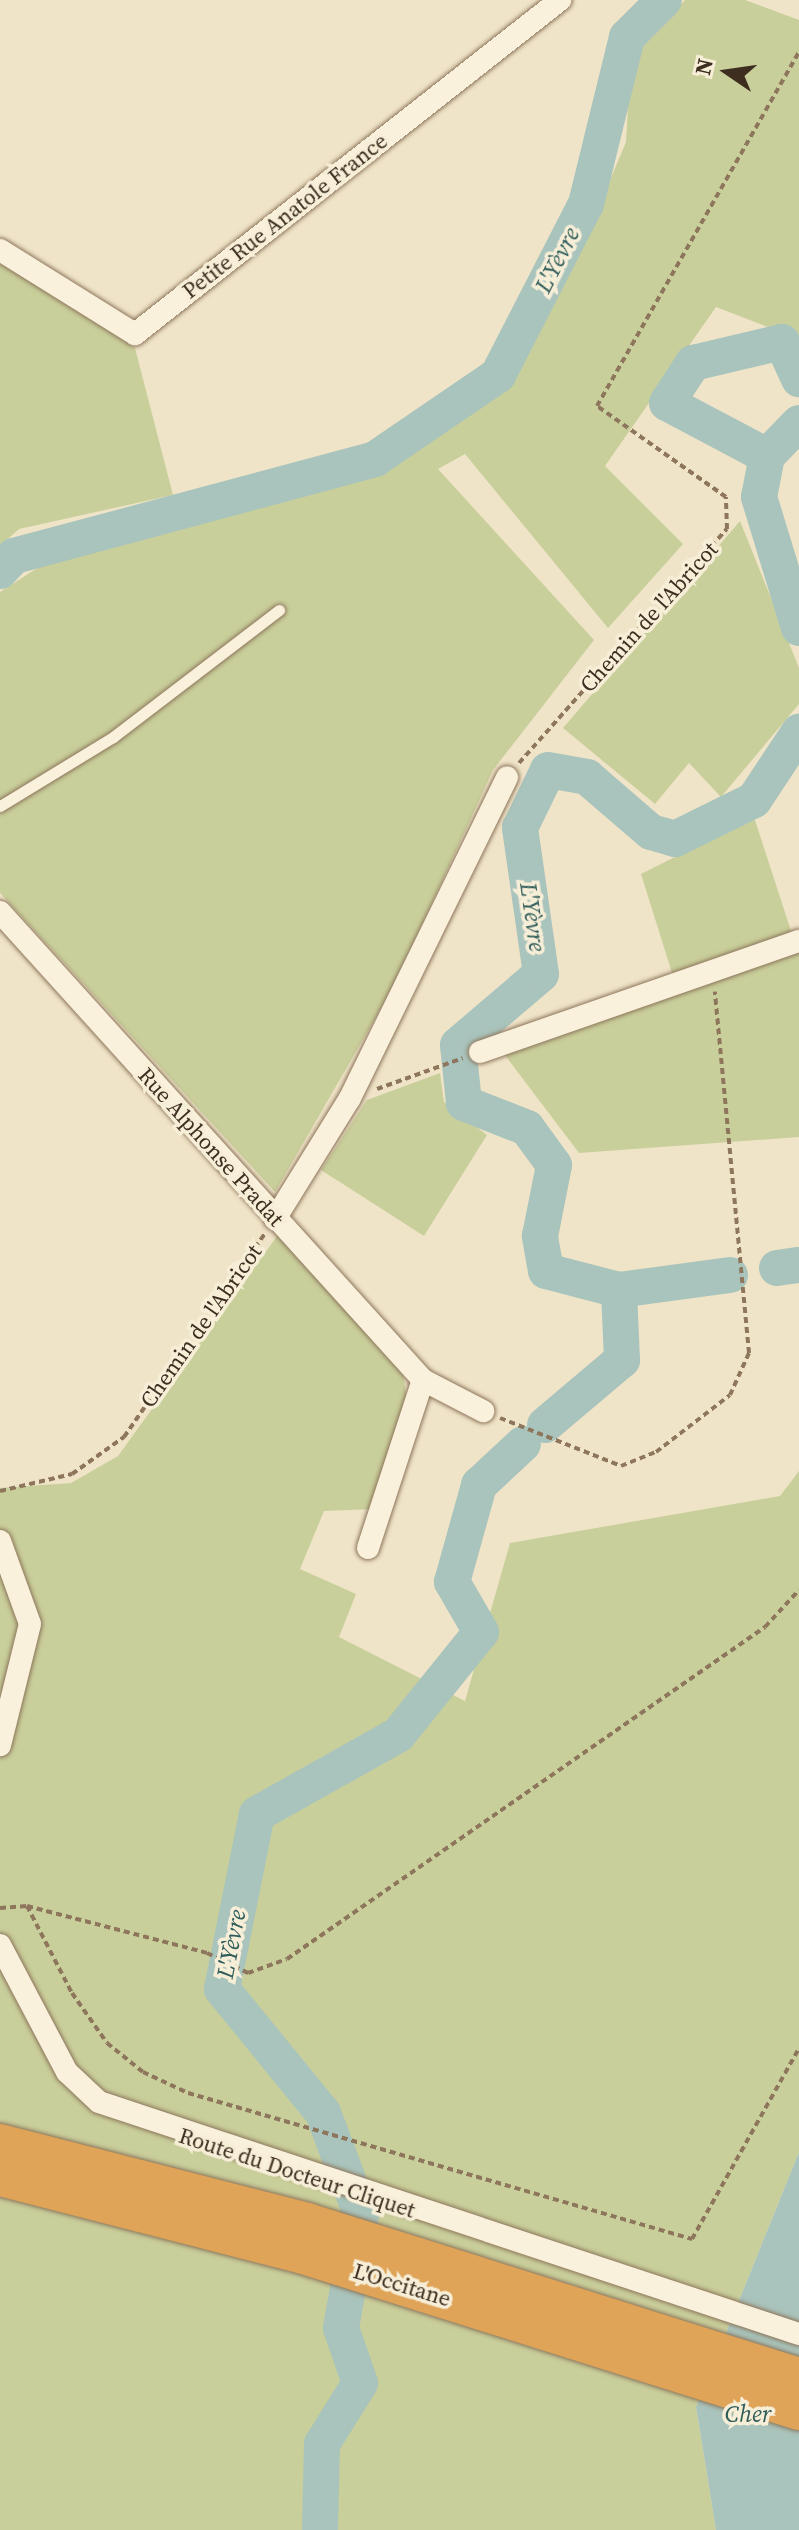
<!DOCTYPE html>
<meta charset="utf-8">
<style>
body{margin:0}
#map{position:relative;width:799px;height:2530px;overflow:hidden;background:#f0e4c8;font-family:"Source Serif 4",serif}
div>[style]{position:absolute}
.green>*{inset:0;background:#c9cf9b}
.water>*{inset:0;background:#a9c4bc}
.river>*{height:36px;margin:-18px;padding:0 18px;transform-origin:18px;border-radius:18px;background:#a9c4bc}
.path>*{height:4px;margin-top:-2px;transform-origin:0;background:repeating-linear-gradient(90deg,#8d765c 0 6px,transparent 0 10px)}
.roads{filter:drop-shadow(0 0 2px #8d765c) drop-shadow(0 0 2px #8d765c)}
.service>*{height:11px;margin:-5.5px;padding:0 5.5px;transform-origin:5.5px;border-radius:5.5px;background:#faf1dc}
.minor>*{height:22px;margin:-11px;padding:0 11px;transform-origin:11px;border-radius:11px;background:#faf1dc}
.motorway>*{height:40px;margin:-20px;padding:0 20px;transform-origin:20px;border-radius:20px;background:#e0a458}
span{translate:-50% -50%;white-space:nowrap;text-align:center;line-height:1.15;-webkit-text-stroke:7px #f7eed8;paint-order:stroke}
.street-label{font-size:22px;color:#3d2e20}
.water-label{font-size:24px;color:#2f5d5a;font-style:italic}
.north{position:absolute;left:687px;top:32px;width:80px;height:80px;-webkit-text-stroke:6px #f7eed8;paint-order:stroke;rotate:283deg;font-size:22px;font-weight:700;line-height:32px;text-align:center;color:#3d2e20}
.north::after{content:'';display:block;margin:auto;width:28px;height:36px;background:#3d2e20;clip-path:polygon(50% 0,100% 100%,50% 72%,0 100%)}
</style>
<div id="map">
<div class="green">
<i style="clip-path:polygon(685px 0,745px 0,799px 20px,799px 339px,716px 307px,605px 466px,683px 544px,608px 628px,465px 454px,438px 469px,594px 640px,493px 770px,395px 984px,275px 1192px,0 893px,0 592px,53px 558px,386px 465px,481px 404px,523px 357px,597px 211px,626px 142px,631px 57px)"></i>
<i style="clip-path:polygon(0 259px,135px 348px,173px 495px,19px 529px,0 546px)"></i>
<i style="clip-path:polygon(740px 521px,799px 668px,799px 704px,721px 797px,689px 763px,655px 804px,563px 728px)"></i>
<i style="clip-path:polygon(754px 817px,792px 934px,672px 973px,641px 874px)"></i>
<i style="clip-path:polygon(799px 938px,799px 1137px,579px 1153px,495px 1042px)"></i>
<i style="clip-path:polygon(440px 1073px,444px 1102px,487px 1135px,424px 1236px,321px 1170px,367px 1100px)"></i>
<i style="clip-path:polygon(280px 1232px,403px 1373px,409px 1416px,375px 1509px,324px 1511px,300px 1569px,356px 1594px,339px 1637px,465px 1701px,510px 1543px,780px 1496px,799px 1471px,799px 2152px,696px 2407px,716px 2530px,0 2530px,0 1488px,71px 1483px,118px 1456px)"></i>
</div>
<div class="water">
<i style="clip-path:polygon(799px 2152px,799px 2530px,716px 2530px,696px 2407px)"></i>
</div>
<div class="river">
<i style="left:799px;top:423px;width:46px;rotate:134.1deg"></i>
<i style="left:767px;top:456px;width:42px;rotate:101deg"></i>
<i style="left:759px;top:497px;width:137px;rotate:73deg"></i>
<i style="left:767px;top:456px;width:113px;rotate:-152.1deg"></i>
<i style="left:667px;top:403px;width:48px;rotate:-57deg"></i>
<i style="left:693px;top:363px;width:91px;rotate:-13.3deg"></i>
<i style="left:782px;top:342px;width:41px;rotate:65.3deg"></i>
<i style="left:0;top:571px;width:21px;rotate:-47deg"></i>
<i style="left:14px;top:556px;width:374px;rotate:-15deg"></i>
<i style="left:375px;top:459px;width:149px;rotate:-34.3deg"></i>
<i style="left:498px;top:375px;width:192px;rotate:-62.8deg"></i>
<i style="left:586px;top:204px;width:172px;rotate:-76.2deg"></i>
<i style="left:627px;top:37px;width:52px;rotate:-45deg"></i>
<i style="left:777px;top:1268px;width:22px;rotate:-8deg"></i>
<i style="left:730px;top:1275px;width:112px;rotate:172.3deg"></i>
<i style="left:619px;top:1290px;width:75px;rotate:-165.4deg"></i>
<i style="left:546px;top:1271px;width:36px;rotate:-100deg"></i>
<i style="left:540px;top:1236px;width:72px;rotate:-78.8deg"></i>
<i style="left:554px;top:1165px;width:46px;rotate:-126.1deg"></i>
<i style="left:527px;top:1128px;width:68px;rotate:-158.4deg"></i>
<i style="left:464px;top:1103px;width:58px;rotate:-95.9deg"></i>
<i style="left:458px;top:1045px;width:109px;rotate:-40.5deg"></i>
<i style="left:541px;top:974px;width:148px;rotate:-98.2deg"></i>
<i style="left:520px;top:828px;width:64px;rotate:-64.2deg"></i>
<i style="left:548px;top:770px;width:40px;rotate:10deg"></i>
<i style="left:587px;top:777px;width:84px;rotate:40.7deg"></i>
<i style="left:651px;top:832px;width:25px;rotate:16deg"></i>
<i style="left:675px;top:839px;width:88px;rotate:-26.3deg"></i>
<i style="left:754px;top:800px;width:82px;rotate:-56.5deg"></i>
<i style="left:545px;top:1425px;width:101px;rotate:-40.2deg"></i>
<i style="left:622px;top:1360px;width:70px;rotate:-92.5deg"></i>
<i style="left:320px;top:2530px;width:86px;rotate:-88.7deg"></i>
<i style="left:322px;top:2444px;width:72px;rotate:-58.1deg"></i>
<i style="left:360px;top:2383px;width:58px;rotate:-109.1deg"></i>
<i style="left:341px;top:2328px;width:116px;rotate:-80deg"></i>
<i style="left:361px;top:2214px;width:108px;rotate:-110.6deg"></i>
<i style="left:323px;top:2113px;width:160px;rotate:-129.2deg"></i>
<i style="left:222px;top:1989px;width:178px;rotate:-78.7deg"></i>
<i style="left:257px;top:1814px;width:162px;rotate:-29.3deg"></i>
<i style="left:398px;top:1735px;width:132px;rotate:-51.1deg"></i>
<i style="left:481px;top:1632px;width:58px;rotate:-120.1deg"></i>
<i style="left:452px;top:1582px;width:101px;rotate:-74.4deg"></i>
<i style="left:479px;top:1485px;width:60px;rotate:-43deg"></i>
</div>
<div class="path">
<i style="left:519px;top:763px;width:313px;rotate:-48.4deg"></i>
<i style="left:727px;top:529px;width:32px;rotate:-92deg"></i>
<i style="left:726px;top:497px;width:158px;rotate:-144.8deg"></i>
<i style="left:597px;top:406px;width:408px;rotate:-60.3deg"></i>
<i style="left:377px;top:1089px;width:91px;rotate:-19.8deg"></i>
<i style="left:500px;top:1418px;width:130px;rotate:21.6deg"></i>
<i style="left:621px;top:1466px;width:38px;rotate:-22deg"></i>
<i style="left:656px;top:1452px;width:93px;rotate:-37.6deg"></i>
<i style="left:730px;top:1395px;width:46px;rotate:-65.7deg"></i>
<i style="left:749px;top:1353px;width:363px;rotate:-95.4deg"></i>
<i style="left:0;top:1491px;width:74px;rotate:-13.3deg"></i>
<i style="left:72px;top:1474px;width:64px;rotate:-35.4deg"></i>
<i style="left:124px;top:1437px;width:248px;rotate:-55.3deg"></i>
<i style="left:27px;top:1906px;width:98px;rotate:62.7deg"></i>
<i style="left:72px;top:1993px;width:61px;rotate:55deg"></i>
<i style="left:107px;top:2043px;width:46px;rotate:38.9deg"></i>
<i style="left:143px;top:2072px;width:50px;rotate:25deg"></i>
<i style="left:188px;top:2093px;width:525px;rotate:16.16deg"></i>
<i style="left:692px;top:2239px;width:219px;rotate:-60.7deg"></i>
<i style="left:0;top:1908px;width:27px;rotate:-4deg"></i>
<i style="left:27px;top:1906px;width:186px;rotate:14.6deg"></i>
<i style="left:207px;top:1953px;width:46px;rotate:26deg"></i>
<i style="left:248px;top:1973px;width:41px;rotate:-19.7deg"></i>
<i style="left:287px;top:1959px;width:582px;rotate:-34.78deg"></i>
<i style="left:765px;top:1627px;width:50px;rotate:-47.4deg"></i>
</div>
<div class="roads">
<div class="service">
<i style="left:0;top:806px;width:132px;rotate:-31.4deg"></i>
<i style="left:113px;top:737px;width:209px;rotate:-37.4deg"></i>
</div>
<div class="minor">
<i style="left:0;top:250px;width:159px;rotate:31.9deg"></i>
<i style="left:135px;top:334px;width:541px;rotate:-38.16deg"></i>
<i style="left:0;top:912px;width:631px;rotate:47.89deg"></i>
<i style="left:423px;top:1380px;width:68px;rotate:27.3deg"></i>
<i style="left:480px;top:1052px;width:338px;rotate:-19.2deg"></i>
<i style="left:275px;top:1219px;width:142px;rotate:-58.2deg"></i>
<i style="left:350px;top:1098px;width:357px;rotate:-63.9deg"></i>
<i style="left:0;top:1541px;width:88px;rotate:70.1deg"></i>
<i style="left:30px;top:1624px;width:125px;rotate:103.9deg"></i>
<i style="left:368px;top:1548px;width:177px;rotate:-71.9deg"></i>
<i style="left:0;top:1945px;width:144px;rotate:62.2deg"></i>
<i style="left:67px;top:2072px;width:44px;rotate:43.2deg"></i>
<i style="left:99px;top:2102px;width:737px;rotate:18.34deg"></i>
</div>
<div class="motorway">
<i style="left:0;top:2144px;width:317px;rotate:14.4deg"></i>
<i style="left:307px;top:2223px;width:516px;rotate:17.49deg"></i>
<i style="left:0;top:2176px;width:310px;rotate:14.4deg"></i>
<i style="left:300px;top:2253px;width:523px;rotate:17.47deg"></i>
</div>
</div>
<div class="street-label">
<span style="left:285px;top:216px;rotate:-38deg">Petite Rue Anatole France</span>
<span style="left:649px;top:617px;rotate:-48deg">Chemin de l'Abricot</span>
<span style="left:211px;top:1147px;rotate:48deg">Rue Alphonse Pradat</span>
<span style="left:201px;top:1326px;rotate:-55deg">Chemin de l'Abricot</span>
<span style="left:297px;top:2173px;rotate:18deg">Route du Docteur Cliquet</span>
<span style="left:402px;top:2285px;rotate:17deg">L'Occitane</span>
</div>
<div class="water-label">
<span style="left:557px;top:260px;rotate:-63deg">L'Yèvre</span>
<span style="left:533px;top:917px;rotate:82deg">L'Yèvre</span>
<span style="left:231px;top:1944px;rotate:-79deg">L'Yèvre</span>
<span style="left:748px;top:2414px">Cher</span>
</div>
<div class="north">N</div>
</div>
